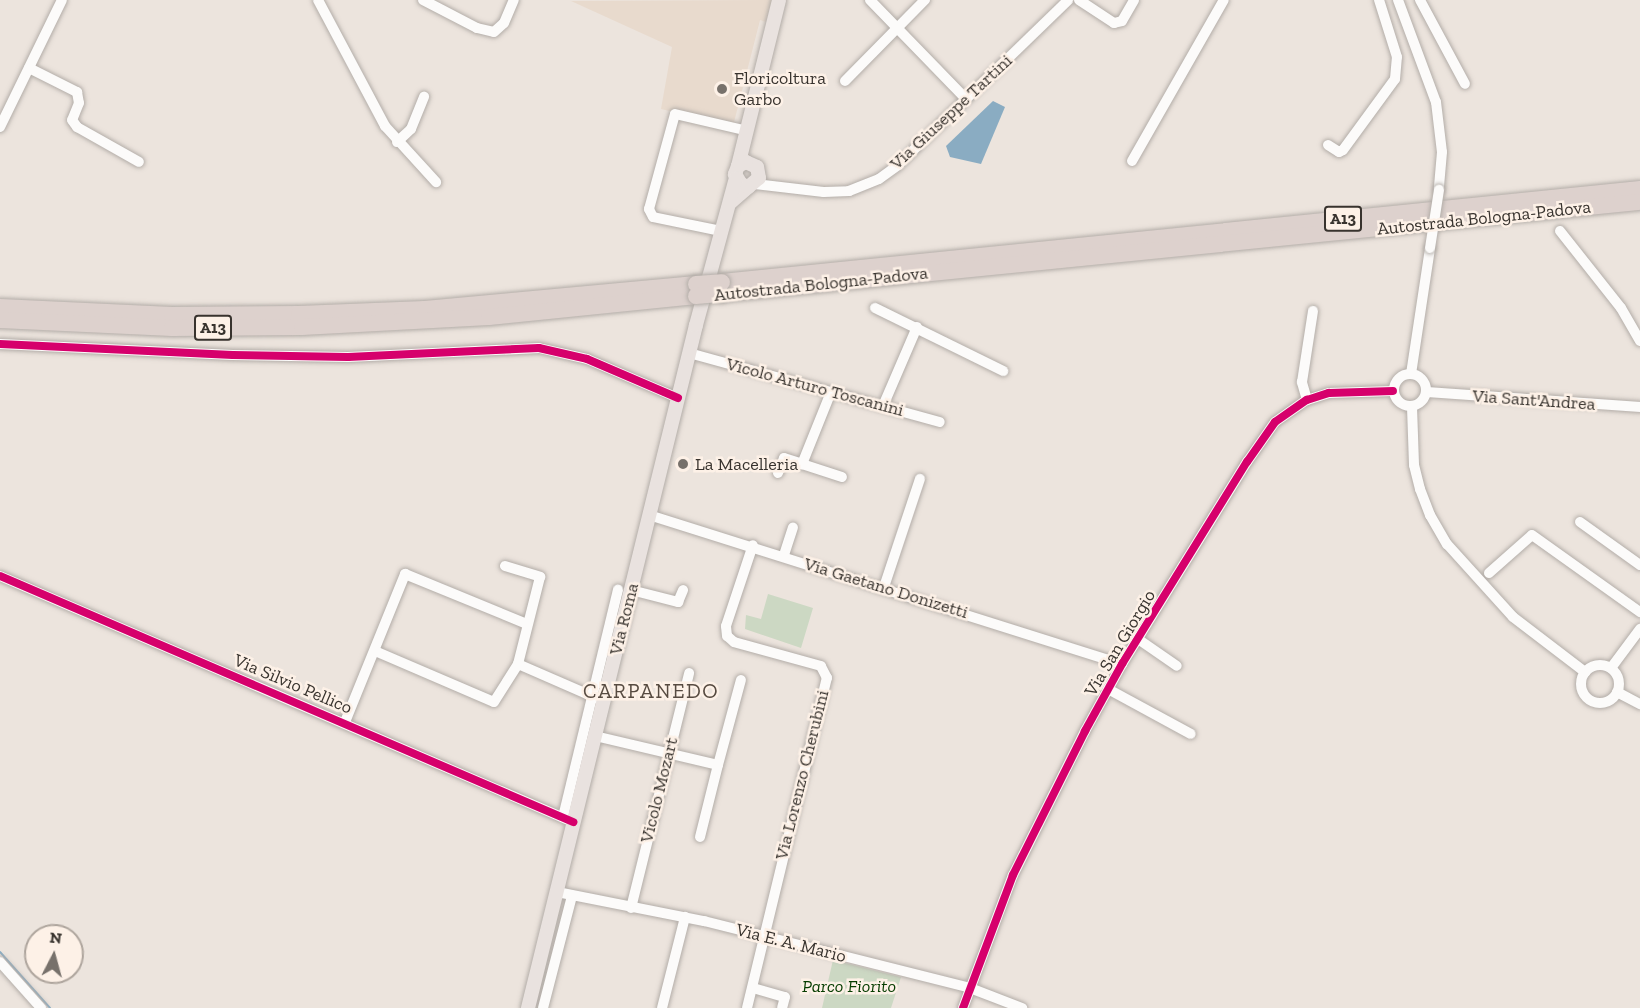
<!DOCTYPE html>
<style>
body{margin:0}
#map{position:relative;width:1640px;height:1008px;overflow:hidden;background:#ece4dd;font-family:"Zilla Slab",serif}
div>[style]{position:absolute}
.built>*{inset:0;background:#e8dacd}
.green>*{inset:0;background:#ccd8c3}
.water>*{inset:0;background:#8aacc2}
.stream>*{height:2px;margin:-1px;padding:0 1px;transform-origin:1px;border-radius:1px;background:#8aacc2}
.roads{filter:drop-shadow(0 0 2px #b3ada8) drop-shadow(0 0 2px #b3ada8)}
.minor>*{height:10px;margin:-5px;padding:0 5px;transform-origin:5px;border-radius:5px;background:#fcfbfa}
.minor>.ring{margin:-5px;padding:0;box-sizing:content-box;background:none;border:10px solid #fcfbfa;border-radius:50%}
.major>*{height:14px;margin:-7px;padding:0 7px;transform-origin:7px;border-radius:7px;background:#e9e2df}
.highway>*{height:16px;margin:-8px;padding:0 8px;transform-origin:8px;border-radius:8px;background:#ddd1cd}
.bridges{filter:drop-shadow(0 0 2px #b3ada8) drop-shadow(0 0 2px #b3ada8)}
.minor-bridge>*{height:10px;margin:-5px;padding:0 5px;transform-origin:5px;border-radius:5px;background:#fcfbfa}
.highway-bridge>*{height:16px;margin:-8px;padding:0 8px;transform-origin:8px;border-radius:8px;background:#ddd1cd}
.cycleway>*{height:8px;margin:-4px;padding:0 4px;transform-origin:4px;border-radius:4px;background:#d6006c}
.dots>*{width:16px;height:16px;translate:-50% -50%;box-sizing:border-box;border:3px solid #fdf1e7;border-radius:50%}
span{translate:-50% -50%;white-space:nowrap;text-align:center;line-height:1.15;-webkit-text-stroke:5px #fdf1e7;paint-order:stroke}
.shield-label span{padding:2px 4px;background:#fdf1e7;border:2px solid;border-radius:4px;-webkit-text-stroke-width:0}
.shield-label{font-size:16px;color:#38332e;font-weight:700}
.poi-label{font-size:18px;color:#38332e}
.left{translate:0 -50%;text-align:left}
.street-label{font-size:18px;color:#38332e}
.park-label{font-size:18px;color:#063d00;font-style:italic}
.quarter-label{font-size:21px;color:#574b41;letter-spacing:1.5px}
.north{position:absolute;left:24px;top:924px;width:60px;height:60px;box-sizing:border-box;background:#fdf1e7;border:2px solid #aea59d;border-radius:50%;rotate:6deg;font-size:16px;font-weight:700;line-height:24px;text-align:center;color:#38332e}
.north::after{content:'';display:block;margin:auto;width:21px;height:27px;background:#77716b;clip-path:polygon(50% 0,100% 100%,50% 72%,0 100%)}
</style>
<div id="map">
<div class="built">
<i style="clip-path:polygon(772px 0,766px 22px,760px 20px,733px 126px,661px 109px,672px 47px,571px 1px)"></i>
</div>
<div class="green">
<i style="clip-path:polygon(768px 594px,813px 608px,801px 648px,745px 629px,746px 615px,761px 619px)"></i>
<i style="clip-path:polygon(833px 960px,901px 977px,891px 1008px,822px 1008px)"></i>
</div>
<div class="water">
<i style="clip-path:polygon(993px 101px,1005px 107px,981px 164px,950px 157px,946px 146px)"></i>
</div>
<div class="stream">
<i style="left:0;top:952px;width:75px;rotate:48.2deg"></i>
</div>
<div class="roads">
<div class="minor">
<i style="left:318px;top:0;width:143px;rotate:62deg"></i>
<i style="left:385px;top:126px;width:76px;rotate:47.7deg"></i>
<i style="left:423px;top:0;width:61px;rotate:27.4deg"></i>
<i style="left:477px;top:28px;width:17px;rotate:13deg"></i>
<i style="left:494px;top:32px;width:13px;rotate:-42deg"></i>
<i style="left:504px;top:23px;width:25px;rotate:-67deg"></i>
<i style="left:870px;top:0;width:138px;rotate:45.9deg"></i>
<i style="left:1079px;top:0;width:42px;rotate:33.3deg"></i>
<i style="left:1114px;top:23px;width:8px;rotate:-14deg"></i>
<i style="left:1122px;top:21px;width:24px;rotate:-60deg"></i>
<i style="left:1398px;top:0;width:109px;rotate:69.6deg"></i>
<i style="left:1436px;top:102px;width:50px;rotate:83.2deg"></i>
<i style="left:1442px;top:152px;width:38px;rotate:95deg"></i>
<i style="left:1420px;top:0;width:95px;rotate:61.8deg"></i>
<i style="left:29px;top:68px;width:54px;rotate:26.6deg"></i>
<i style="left:77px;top:92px;width:11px;rotate:80deg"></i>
<i style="left:79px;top:103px;width:18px;rotate:112deg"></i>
<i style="left:72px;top:120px;width:9px;rotate:54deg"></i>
<i style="left:77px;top:127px;width:71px;rotate:29.4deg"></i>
<i style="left:845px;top:81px;width:114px;rotate:-45.4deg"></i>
<i style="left:0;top:127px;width:141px;rotate:-64deg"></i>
<i style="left:397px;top:142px;width:19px;rotate:-43deg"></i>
<i style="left:411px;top:129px;width:35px;rotate:-68deg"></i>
<i style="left:1328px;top:145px;width:13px;rotate:32deg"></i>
<i style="left:1339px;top:152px;width:4px;rotate:-27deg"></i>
<i style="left:1343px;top:150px;width:88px;rotate:-53.8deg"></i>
<i style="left:1395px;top:79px;width:22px;rotate:-85deg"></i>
<i style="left:1397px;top:57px;width:60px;rotate:-107.5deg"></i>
<i style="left:1132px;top:161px;width:185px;rotate:-60.3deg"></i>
<i style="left:755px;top:184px;width:69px;rotate:6.6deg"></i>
<i style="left:824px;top:192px;width:25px;rotate:-2deg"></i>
<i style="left:849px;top:191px;width:32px;rotate:-22deg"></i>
<i style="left:879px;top:179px;width:24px;rotate:-36deg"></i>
<i style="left:898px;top:165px;width:237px;rotate:-44.1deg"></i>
<i style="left:721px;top:231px;width:69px;rotate:-168.4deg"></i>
<i style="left:653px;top:217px;width:9px;rotate:-117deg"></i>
<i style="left:649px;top:209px;width:98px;rotate:-74.7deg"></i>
<i style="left:675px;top:114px;width:75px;rotate:13.1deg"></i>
<i style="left:1560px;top:231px;width:98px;rotate:51.6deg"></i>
<i style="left:1621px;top:308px;width:38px;rotate:60deg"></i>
<i style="left:875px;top:308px;width:143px;rotate:26.2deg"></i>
<i style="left:0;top:344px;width:233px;rotate:2.7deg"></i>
<i style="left:233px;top:355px;width:115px;rotate:1deg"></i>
<i style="left:348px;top:357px;width:191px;rotate:-2.7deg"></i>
<i style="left:539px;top:348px;width:49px;rotate:12.9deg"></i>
<i style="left:587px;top:359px;width:99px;rotate:23.2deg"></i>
<i style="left:689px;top:353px;width:260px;rotate:15.4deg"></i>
<i class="ring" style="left:1394px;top:374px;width:22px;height:22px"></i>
<i style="left:1411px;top:374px;width:127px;rotate:-81.4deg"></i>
<i style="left:831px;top:392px;width:78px;rotate:111.9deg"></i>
<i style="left:802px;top:464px;width:42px;rotate:18deg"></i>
<i style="left:1427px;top:392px;width:214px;rotate:4deg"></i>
<i style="left:1307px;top:400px;width:19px;rotate:-106deg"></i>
<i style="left:1302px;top:382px;width:72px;rotate:-81.2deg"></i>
<i style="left:883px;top:406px;width:86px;rotate:-66.7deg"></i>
<i style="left:1412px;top:407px;width:58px;rotate:88deg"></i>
<i style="left:1414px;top:465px;width:25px;rotate:76deg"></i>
<i style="left:1420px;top:489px;width:28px;rotate:69deg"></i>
<i style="left:1430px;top:515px;width:34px;rotate:60deg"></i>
<i style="left:1447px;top:544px;width:98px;rotate:47.9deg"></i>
<i style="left:1513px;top:617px;width:91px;rotate:37.4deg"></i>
<i style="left:778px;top:473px;width:16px;rotate:-68deg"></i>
<i style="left:784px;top:458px;width:19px;rotate:18deg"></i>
<i style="left:649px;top:515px;width:496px;rotate:17.5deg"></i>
<i style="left:1580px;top:522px;width:74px;rotate:35.6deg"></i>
<i style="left:784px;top:555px;width:29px;rotate:-72deg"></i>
<i style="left:505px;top:566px;width:37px;rotate:17deg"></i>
<i style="left:540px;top:577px;width:90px;rotate:104.2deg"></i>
<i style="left:1489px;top:573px;width:57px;rotate:-41.5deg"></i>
<i style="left:1532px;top:535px;width:133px;rotate:35.5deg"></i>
<i style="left:0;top:576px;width:624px;rotate:23.23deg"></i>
<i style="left:884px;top:587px;width:114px;rotate:-71.6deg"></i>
<i style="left:631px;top:590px;width:49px;rotate:14.3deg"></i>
<i style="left:678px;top:602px;width:13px;rotate:-67deg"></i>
<i style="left:1138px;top:639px;width:47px;rotate:34.7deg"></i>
<i style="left:375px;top:651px;width:129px;rotate:23.2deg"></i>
<i style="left:494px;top:702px;width:45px;rotate:-57.7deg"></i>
<i style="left:518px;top:664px;width:93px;rotate:23.5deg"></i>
<i class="ring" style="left:1581px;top:665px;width:28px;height:28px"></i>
<i style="left:1611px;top:668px;width:49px;rotate:-53.4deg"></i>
<i style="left:1108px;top:689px;width:94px;rotate:28.5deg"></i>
<i style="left:1617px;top:692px;width:26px;rotate:28deg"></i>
<i style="left:345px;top:722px;width:160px;rotate:-67.9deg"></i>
<i style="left:405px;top:574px;width:132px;rotate:22.3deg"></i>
<i style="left:595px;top:736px;width:126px;rotate:13.3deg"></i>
<i style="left:718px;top:765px;width:88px;rotate:-74.9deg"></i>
<i style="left:563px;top:817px;width:234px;rotate:-76.4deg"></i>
<i style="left:700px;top:837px;width:74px;rotate:-76deg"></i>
<i style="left:557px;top:892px;width:150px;rotate:11.2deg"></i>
<i style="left:704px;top:921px;width:274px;rotate:14.1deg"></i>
<i style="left:970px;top:988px;width:56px;rotate:21deg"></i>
<i style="left:631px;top:908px;width:242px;rotate:-76.1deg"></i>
<i style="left:0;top:962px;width:62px;rotate:48.3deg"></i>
<i style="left:753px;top:988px;width:33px;rotate:16deg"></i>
<i style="left:785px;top:997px;width:11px;rotate:105deg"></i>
<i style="left:543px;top:1008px;width:116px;rotate:-75.5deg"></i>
<i style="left:662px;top:1008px;width:94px;rotate:-75.8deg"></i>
<i style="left:747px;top:1008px;width:340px;rotate:-76.4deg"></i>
<i style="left:827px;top:678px;width:13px;rotate:-117deg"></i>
<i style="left:821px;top:666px;width:90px;rotate:-164.6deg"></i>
<i style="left:734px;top:642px;width:9px;rotate:-139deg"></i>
<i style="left:727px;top:636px;width:10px;rotate:-96deg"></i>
<i style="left:726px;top:626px;width:85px;rotate:-71.6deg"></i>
<i style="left:963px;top:1008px;width:142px;rotate:-69.4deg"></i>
<i style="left:1013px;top:875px;width:161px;rotate:-63.4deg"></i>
<i style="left:1085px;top:731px;width:77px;rotate:-61.1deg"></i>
<i style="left:1122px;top:664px;width:238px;rotate:-58.3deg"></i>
<i style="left:1247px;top:462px;width:49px;rotate:-55deg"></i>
<i style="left:1275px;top:422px;width:39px;rotate:-35deg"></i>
<i style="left:1307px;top:400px;width:23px;rotate:-18deg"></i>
<i style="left:1329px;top:393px;width:64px;rotate:-1.8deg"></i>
</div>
<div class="major">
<i style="left:738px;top:166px;width:171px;rotate:-76.1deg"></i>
<i style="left:731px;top:202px;width:37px;rotate:-41deg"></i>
<i style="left:759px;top:178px;width:11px;rotate:-100deg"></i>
<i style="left:757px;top:167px;width:12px;rotate:-156deg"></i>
<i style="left:746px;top:162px;width:9px;rotate:153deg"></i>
<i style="left:738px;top:166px;width:9px;rotate:111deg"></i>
<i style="left:735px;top:174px;width:12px;rotate:59deg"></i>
<i style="left:741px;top:184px;width:8px;rotate:23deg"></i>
<i style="left:528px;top:1008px;width:703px;rotate:-76.18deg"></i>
<i style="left:696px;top:325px;width:152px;rotate:-74.8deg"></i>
</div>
<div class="highway">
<i style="left:722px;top:282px;width:923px;rotate:-5.78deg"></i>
<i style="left:721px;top:294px;width:924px;rotate:-5.72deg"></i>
<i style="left:0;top:307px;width:172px;rotate:2.7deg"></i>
<i style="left:172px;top:315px;width:127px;rotate:-0.5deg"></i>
<i style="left:299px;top:314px;width:126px;rotate:-2.3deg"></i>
<i style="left:425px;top:309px;width:272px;rotate:-5.3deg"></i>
<i style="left:0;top:320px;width:172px;rotate:2.7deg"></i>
<i style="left:172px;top:328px;width:130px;rotate:-0.4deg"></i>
<i style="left:302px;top:327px;width:187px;rotate:-3.1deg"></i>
<i style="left:489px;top:317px;width:208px;rotate:-5.8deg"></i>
</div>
</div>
<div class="bridges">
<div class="minor-bridge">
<i style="left:1430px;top:248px;width:59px;rotate:-81.2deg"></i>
</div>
<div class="highway-bridge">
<i style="left:696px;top:284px;width:26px;rotate:-4deg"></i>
<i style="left:696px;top:296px;width:25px;rotate:-5deg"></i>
</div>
</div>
<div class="cycleway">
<i style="left:0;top:344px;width:233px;rotate:2.7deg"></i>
<i style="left:233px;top:355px;width:115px;rotate:1deg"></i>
<i style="left:348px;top:357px;width:191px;rotate:-2.7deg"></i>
<i style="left:539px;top:348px;width:49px;rotate:12.9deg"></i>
<i style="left:587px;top:359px;width:99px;rotate:23.2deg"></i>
<i style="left:0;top:576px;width:624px;rotate:23.23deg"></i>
<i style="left:963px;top:1008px;width:142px;rotate:-69.4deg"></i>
<i style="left:1013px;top:875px;width:161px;rotate:-63.4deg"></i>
<i style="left:1085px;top:731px;width:77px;rotate:-61.1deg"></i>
<i style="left:1122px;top:664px;width:238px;rotate:-58.3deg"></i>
<i style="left:1247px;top:462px;width:49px;rotate:-55deg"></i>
<i style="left:1275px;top:422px;width:39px;rotate:-35deg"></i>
<i style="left:1307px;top:400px;width:23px;rotate:-18deg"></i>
<i style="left:1329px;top:393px;width:64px;rotate:-1.8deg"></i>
</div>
<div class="dots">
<i style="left:722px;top:89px;background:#77716b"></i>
<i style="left:683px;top:464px;background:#77716b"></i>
</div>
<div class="shield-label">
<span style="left:1343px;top:219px">A13</span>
<span style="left:213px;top:328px">A13</span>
</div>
<div class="poi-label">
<span class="left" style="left:734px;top:89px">Floricoltura<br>Garbo</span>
<span class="left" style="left:695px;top:464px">La Macelleria</span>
</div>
<div class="street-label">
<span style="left:951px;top:112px;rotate:-43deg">Via Giuseppe Tartini</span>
<span style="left:1484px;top:218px;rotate:-6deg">Autostrada Bologna-Padova</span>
<span style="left:821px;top:284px;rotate:-6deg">Autostrada Bologna-Padova</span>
<span style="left:815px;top:387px;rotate:15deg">Vicolo Arturo Toscanini</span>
<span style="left:1534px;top:400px;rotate:4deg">Via Sant'Andrea</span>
<span style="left:886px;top:588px;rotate:17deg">Via Gaetano Donizetti</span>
<span style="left:624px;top:619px;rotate:-76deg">Via Roma</span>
<span style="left:1120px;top:643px;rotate:-59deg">Via San Giorgio</span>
<span style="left:293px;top:684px;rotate:23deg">Via Silvio Pellico</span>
<span style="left:802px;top:775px;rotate:-76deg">Via Lorenzo Cherubini</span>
<span style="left:659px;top:790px;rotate:-76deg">Vicolo Mozart</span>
<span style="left:791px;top:943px;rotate:14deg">Via E. A. Mario</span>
</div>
<div class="park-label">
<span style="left:849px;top:986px">Parco Fiorito</span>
</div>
<div class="quarter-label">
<span style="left:651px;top:691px">CARPANEDO</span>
</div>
<div class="north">N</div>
</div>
